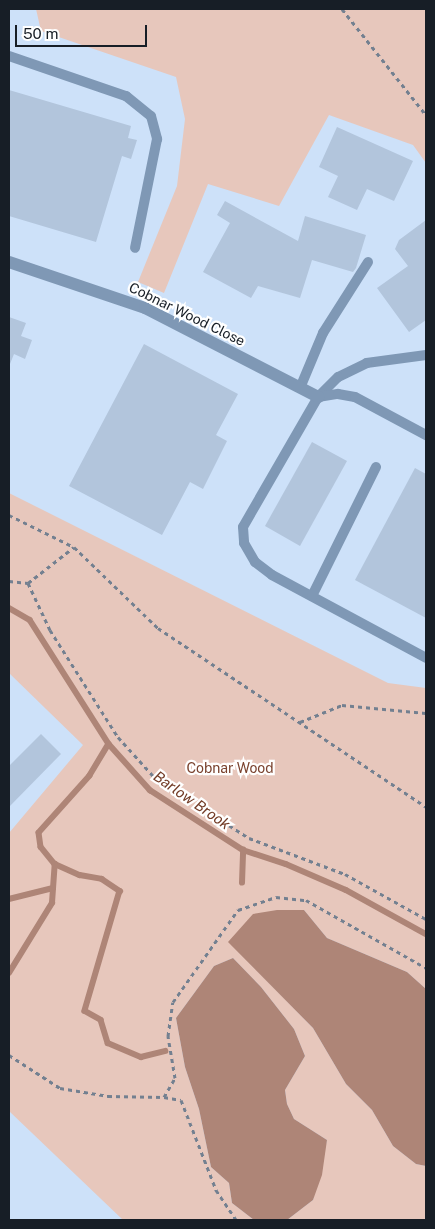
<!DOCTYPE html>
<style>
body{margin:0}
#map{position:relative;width:435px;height:1229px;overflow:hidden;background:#cde1f9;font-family:"Public Sans",sans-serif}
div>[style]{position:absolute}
.green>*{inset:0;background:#e7c7bc}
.water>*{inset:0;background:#ae8577}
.stream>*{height:5.5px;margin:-2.75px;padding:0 2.75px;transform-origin:2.75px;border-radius:2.75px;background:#ae8577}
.building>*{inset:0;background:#b2c5dc}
.path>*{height:3px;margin-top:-1.5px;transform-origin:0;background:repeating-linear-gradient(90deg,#738090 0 4px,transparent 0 8px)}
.service>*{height:10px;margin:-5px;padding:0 5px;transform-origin:5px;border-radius:5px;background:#7f98b5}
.minor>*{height:12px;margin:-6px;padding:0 6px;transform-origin:6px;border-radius:6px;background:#7f98b5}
span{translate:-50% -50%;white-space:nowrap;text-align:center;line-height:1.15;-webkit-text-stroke:4.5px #fff;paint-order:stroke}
.street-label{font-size:14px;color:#171e26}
.park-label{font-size:14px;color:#7a422e}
.water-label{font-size:15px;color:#733c27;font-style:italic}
.frame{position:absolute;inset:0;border:10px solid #171e26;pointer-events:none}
.scale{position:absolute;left:15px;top:25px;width:132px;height:22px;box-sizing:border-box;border:2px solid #171e26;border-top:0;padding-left:6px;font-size:15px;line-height:18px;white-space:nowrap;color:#171e26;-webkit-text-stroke:4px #fff;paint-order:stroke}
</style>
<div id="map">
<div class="green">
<i style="clip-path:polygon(36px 9px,426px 9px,426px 163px,413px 145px,329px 115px,279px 206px,208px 184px,164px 293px,138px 282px,177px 186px,185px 119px,176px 77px,41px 31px)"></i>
<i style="clip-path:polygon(9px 493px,388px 683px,426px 688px,426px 989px,407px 972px,327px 938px,304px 910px,229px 942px,313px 1028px,346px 1084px,372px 1110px,393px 1146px,416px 1164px,426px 1166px,426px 1220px,287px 1220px,313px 1200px,327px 1140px,294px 1119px,287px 1104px,285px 1090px,305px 1056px,294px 1029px,261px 987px,233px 958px,214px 966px,176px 1018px,185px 1067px,199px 1109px,211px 1167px,229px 1183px,232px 1203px,254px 1220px,123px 1220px,9px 1111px,9px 833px,83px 745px,9px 673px)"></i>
</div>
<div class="water">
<i style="clip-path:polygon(277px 910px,304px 910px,327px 938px,407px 972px,426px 989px,426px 1166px,416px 1164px,393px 1146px,372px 1110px,346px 1084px,313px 1028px,228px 942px,253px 914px)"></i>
<i style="clip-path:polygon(233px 958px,261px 987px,294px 1029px,305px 1056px,285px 1090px,287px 1104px,294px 1119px,327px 1140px,322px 1175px,313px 1200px,287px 1220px,254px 1220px,232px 1203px,229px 1183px,211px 1167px,199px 1109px,185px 1067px,176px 1018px,214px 966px)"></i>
</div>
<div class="stream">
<i style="left:9px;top:608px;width:24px;rotate:30deg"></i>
<i style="left:30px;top:620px;width:147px;rotate:57.5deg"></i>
<i style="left:109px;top:744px;width:62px;rotate:48.3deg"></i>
<i style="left:150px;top:790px;width:111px;rotate:32.8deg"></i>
<i style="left:243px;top:850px;width:45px;rotate:18deg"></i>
<i style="left:286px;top:864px;width:65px;rotate:23.4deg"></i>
<i style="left:346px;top:890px;width:91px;rotate:28.8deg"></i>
<i style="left:109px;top:744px;width:37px;rotate:121deg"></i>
<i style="left:90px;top:776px;width:76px;rotate:131.8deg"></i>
<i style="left:39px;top:833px;width:14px;rotate:82deg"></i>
<i style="left:41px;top:847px;width:22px;rotate:51deg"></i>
<i style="left:55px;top:864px;width:27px;rotate:24deg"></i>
<i style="left:80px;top:875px;width:22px;rotate:10deg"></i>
<i style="left:102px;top:879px;width:22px;rotate:34deg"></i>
<i style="left:120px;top:891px;width:125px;rotate:106.3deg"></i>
<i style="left:85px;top:1011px;width:18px;rotate:29deg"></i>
<i style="left:101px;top:1020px;width:24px;rotate:73deg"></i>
<i style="left:108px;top:1043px;width:36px;rotate:23deg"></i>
<i style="left:141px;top:1057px;width:25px;rotate:-14deg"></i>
<i style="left:242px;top:883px;width:33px;rotate:-88deg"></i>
<i style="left:9px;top:899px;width:45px;rotate:-14deg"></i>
<i style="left:9px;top:973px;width:82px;rotate:-58.4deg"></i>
<i style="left:52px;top:903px;width:39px;rotate:-86deg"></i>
</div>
<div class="building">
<i style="clip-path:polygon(9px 90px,131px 126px,128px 138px,137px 140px,131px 159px,122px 156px,96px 242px,9px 216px)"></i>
<i style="clip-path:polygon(337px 127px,413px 161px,394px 201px,367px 189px,357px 210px,328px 197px,338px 176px,319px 167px)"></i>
<i style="clip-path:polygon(225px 201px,298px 241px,305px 216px,366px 235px,356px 268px,353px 272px,312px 260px,300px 298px,258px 286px,251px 298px,203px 272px,230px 223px,217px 215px)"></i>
<i style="clip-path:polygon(426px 220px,426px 320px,409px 332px,377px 288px,408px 266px,395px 249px,399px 240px)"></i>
<i style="clip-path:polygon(9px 317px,26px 323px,21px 336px,32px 340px,25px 359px,14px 354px,10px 364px)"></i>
<i style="clip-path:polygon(144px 344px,238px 394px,216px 435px,227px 441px,203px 489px,190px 482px,162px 535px,69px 486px)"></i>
<i style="clip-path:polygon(312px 442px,347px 461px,300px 546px,265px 526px)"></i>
<i style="clip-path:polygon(415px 468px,426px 474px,426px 618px,355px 580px)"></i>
<i style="clip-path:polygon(41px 734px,61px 754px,9px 807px,9px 766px)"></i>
</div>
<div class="path">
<i style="left:342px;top:9px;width:135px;rotate:51.6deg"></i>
<i style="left:9px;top:515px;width:72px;rotate:26.2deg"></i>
<i style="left:74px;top:547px;width:117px;rotate:44deg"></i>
<i style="left:158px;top:628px;width:322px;rotate:33.7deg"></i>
<i style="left:9px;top:581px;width:19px;rotate:6deg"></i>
<i style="left:28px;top:583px;width:52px;rotate:64.9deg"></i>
<i style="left:50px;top:630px;width:127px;rotate:57.6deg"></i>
<i style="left:118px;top:737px;width:55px;rotate:47.9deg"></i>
<i style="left:155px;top:778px;width:112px;rotate:32.6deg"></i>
<i style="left:249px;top:838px;width:103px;rotate:20.6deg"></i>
<i style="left:345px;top:874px;width:93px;rotate:29.1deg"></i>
<i style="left:28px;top:583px;width:58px;rotate:-38deg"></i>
<i style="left:300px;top:722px;width:45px;rotate:-22deg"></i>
<i style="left:342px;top:705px;width:84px;rotate:5.4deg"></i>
<i style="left:9px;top:1055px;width:61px;rotate:32.9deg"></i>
<i style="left:60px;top:1088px;width:49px;rotate:9.5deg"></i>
<i style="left:108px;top:1096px;width:56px;rotate:1deg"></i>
<i style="left:164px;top:1097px;width:17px;rotate:10deg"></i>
<i style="left:181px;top:1100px;width:97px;rotate:68.7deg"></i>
<i style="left:216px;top:1190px;width:36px;rotate:56deg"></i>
<i style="left:164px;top:1097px;width:22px;rotate:-60deg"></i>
<i style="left:175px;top:1078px;width:43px;rotate:-99.5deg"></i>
<i style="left:168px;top:1036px;width:34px;rotate:-82deg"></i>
<i style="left:173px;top:1002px;width:113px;rotate:-54.8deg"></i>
<i style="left:238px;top:910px;width:40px;rotate:-18.9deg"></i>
<i style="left:276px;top:897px;width:30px;rotate:6deg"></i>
<i style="left:306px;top:900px;width:138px;rotate:29.5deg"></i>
</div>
<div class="service">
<i style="left:9px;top:56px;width:124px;rotate:18.9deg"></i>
<i style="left:126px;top:96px;width:32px;rotate:39deg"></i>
<i style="left:151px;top:116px;width:24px;rotate:75deg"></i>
<i style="left:157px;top:139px;width:111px;rotate:101.4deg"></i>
<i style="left:426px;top:355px;width:60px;rotate:172.3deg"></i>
<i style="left:367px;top:363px;width:32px;rotate:154deg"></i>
<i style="left:338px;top:377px;width:28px;rotate:135deg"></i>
<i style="left:318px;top:397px;width:150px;rotate:120deg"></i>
<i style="left:243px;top:527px;width:16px;rotate:86deg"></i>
<i style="left:244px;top:543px;width:22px;rotate:60deg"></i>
<i style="left:255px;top:562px;width:21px;rotate:37deg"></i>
<i style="left:272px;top:575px;width:175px;rotate:28.3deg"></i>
<i style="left:300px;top:388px;width:60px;rotate:-67.3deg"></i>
<i style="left:323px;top:333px;width:84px;rotate:-57.6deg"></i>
<i style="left:318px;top:397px;width:20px;rotate:-9deg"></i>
<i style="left:338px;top:394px;width:17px;rotate:10deg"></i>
<i style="left:355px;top:397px;width:81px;rotate:28.2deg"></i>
<i style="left:312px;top:596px;width:144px;rotate:-63.6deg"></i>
</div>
<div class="minor">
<i style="left:9px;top:262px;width:144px;rotate:18.7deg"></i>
<i style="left:145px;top:308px;width:195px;rotate:27.2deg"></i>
</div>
<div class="street-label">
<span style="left:187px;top:314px;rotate:26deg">Cobnar Wood Close</span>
</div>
<div class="park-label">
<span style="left:230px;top:768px">Cobnar Wood</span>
</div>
<div class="water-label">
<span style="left:192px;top:800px;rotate:35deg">Barlow Brook</span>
</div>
<div class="frame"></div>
<div class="scale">50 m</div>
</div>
